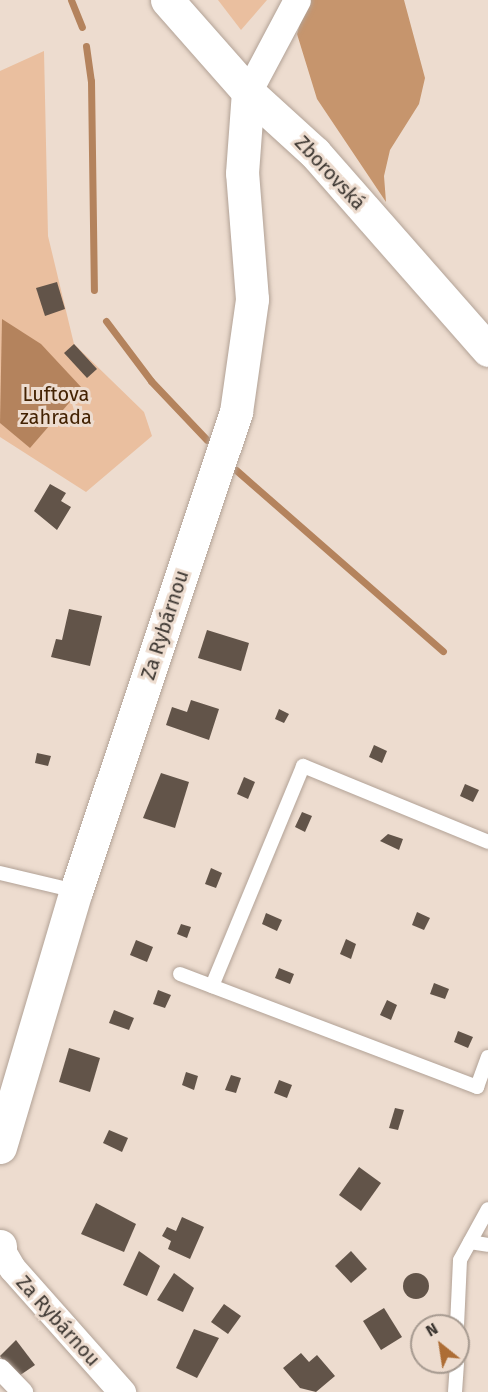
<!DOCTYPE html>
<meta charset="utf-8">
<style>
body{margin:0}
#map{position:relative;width:488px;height:1392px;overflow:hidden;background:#eddccf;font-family:"Fira Sans",sans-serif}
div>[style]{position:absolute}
.green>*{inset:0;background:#eabf9f}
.forest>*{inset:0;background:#c6956d}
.water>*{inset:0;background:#b4835d}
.stream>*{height:7px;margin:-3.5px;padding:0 3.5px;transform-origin:3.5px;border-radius:3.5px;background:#b4835d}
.building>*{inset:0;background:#625449}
.round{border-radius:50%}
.roads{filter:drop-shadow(0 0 2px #b2a296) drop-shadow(0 0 2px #b2a296)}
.service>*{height:14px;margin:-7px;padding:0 7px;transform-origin:7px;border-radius:7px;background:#fff}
.pedestrian>*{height:21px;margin:-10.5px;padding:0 10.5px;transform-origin:10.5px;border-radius:10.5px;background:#fff}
.minor>*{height:27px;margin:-13.5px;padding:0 13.5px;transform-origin:13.5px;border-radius:13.5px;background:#fff}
.tertiary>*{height:33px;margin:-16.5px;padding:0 16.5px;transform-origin:16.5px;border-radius:16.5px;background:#fff}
span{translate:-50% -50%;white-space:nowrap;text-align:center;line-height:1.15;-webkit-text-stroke:6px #eddccf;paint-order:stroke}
.street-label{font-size:20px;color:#3c3631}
.park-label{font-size:20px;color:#432202}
.north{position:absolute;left:410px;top:1314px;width:60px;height:60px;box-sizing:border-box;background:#eddccf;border:2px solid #a69a90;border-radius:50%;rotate:330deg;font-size:16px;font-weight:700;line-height:24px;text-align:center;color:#3c3631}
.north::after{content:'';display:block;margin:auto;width:21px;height:27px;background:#ad6d35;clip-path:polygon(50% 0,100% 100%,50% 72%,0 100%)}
</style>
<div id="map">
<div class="green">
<i style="clip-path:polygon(218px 0,267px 0,241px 30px)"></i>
<i style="clip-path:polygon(44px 51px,48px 236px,74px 344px,144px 412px,152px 436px,86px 492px,0 437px,0 71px)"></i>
</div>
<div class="forest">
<i style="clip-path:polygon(307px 0,404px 0,425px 78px,419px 104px,390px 150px,384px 176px,386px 202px,317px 99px,297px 34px)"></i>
</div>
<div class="water">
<i style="clip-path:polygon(2px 319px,41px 344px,82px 388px,30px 448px,0 423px)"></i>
</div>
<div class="stream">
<i style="left:71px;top:0;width:29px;rotate:68deg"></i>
<i style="left:86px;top:46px;width:35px;rotate:82deg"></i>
<i style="left:91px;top:81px;width:209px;rotate:89.2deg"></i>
<i style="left:106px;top:321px;width:75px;rotate:53.1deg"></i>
<i style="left:151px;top:381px;width:81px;rotate:46.5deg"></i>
<i style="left:236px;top:470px;width:275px;rotate:41.2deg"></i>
</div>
<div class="building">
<i style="clip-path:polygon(57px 282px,65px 309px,45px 316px,36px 288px)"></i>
<i style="clip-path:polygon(74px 344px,97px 369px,87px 378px,64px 353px)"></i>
<i style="clip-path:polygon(50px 484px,66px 493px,61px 501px,71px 507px,57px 530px,34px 511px)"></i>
<i style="clip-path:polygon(69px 609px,102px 616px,90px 666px,51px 657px,56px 639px,62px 640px)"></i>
<i style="clip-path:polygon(207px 630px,249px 643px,241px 671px,198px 658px)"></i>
<i style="clip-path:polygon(191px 700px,219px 709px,209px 740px,166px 725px,172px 707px,187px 712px)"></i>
<i style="clip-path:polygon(279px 709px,289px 714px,284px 723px,275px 719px)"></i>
<i style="clip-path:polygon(374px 745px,387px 751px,382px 763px,369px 757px)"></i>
<i style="clip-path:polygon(37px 753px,51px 756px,48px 766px,35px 763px)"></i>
<i style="clip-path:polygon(161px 773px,189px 782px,175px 828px,143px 818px)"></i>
<i style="clip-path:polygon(244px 777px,255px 782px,248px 799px,237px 794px)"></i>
<i style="clip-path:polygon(465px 784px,479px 790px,473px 802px,460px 796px)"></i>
<i style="clip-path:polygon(302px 812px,312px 816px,305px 832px,295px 827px)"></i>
<i style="clip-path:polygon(388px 834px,403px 839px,399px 850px,380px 841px)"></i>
<i style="clip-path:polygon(211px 868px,222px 873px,216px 888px,205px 884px)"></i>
<i style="clip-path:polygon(417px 912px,430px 918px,424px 930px,412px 925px)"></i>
<i style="clip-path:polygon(266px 913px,282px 920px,277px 931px,262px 924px)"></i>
<i style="clip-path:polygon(181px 924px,191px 927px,187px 938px,177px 934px)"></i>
<i style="clip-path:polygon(346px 939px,356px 944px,351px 959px,340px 954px)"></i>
<i style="clip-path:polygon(136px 940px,153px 947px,147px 962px,130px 955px)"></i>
<i style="clip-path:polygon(279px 968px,294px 974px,290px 984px,275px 978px)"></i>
<i style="clip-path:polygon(434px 983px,449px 989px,445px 999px,430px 994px)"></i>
<i style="clip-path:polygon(158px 990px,171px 995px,165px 1008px,153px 1004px)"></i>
<i style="clip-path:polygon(387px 1000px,397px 1005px,391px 1020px,380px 1015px)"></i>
<i style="clip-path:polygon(114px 1010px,134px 1018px,129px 1030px,109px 1023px)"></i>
<i style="clip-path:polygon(458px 1031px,473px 1037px,468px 1048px,454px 1042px)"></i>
<i style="clip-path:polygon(69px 1048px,100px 1058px,90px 1092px,59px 1082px)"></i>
<i style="clip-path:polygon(186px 1072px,198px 1076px,194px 1090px,182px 1085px)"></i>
<i style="clip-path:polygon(231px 1075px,241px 1078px,236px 1093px,225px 1090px)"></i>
<i style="clip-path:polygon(279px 1080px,292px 1085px,287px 1098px,274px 1093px)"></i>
<i style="clip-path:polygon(395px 1108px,404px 1110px,398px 1130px,389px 1128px)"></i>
<i style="clip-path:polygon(109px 1130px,128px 1138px,122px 1152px,103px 1143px)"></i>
<i style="clip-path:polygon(359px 1167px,381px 1183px,361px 1211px,339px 1195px)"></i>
<i style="clip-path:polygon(96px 1203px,136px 1224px,124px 1252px,81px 1234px)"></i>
<i style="clip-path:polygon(182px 1217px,204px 1227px,190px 1259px,168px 1249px,171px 1241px,162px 1236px,167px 1227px,176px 1231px)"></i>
<i style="clip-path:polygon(139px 1251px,160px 1266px,147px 1296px,123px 1285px)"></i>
<i style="clip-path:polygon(351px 1251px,367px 1269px,351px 1283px,335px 1266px)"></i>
<i class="round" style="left:403px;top:1273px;width:26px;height:26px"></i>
<i style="clip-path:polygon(174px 1273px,194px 1288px,183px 1312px,157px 1300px)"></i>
<i style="clip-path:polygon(224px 1304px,241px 1316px,228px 1334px,211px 1322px)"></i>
<i style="clip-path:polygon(384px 1308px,402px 1337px,381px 1350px,363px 1321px)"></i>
<i style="clip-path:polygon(194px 1329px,219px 1338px,197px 1378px,176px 1368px)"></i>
<i style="clip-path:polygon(16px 1340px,35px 1365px,16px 1378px,0 1356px)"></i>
<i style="clip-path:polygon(301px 1353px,309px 1362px,317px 1355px,335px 1376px,316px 1392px,300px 1388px,283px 1368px)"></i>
</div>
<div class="roads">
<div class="service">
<i style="left:0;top:873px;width:78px;rotate:13.3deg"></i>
<i style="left:180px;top:974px;width:318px;rotate:20.8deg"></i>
<i style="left:477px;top:1087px;width:32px;rotate:-70deg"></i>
<i style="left:212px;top:986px;width:238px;rotate:-67.5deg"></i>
<i style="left:303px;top:766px;width:200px;rotate:22.3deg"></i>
<i style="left:470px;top:1242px;width:18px;rotate:9deg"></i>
<i style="left:457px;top:1326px;width:66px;rotate:-87.4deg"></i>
<i style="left:460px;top:1260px;width:58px;rotate:-61.2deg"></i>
<i style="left:458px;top:1347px;width:3px;rotate:90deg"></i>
<i style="left:455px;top:1392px;width:30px;rotate:-86deg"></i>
</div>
<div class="pedestrian">
<i style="left:0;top:1369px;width:32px;rotate:46deg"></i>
</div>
<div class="minor">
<i style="left:248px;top:92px;width:104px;rotate:-62deg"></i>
<i style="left:1px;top:1249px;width:22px;rotate:60deg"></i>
<i style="left:12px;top:1268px;width:166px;rotate:48.4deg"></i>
</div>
<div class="tertiary">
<i style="left:167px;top:0;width:123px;rotate:48.6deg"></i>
<i style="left:248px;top:92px;width:91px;rotate:42.3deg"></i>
<i style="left:315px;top:153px;width:262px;rotate:48.7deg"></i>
<i style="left:0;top:1147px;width:267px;rotate:-73.5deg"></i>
<i style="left:76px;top:891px;width:505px;rotate:-71.53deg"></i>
<i style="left:236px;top:412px;width:114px;rotate:-81.9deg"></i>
<i style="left:252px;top:299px;width:126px;rotate:-94.5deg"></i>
<i style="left:242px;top:173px;width:81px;rotate:-85.8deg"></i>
<i style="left:0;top:1246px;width:4px;rotate:90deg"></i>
</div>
</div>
<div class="street-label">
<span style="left:330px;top:173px;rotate:47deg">Zborovská</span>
<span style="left:165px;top:625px;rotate:-72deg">Za Rybárnou</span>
<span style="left:58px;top:1321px;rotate:48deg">Za Rybárnou</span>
</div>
<div class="park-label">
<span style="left:56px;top:406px">Luftova<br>zahrada</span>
</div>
<div class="north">N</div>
</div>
